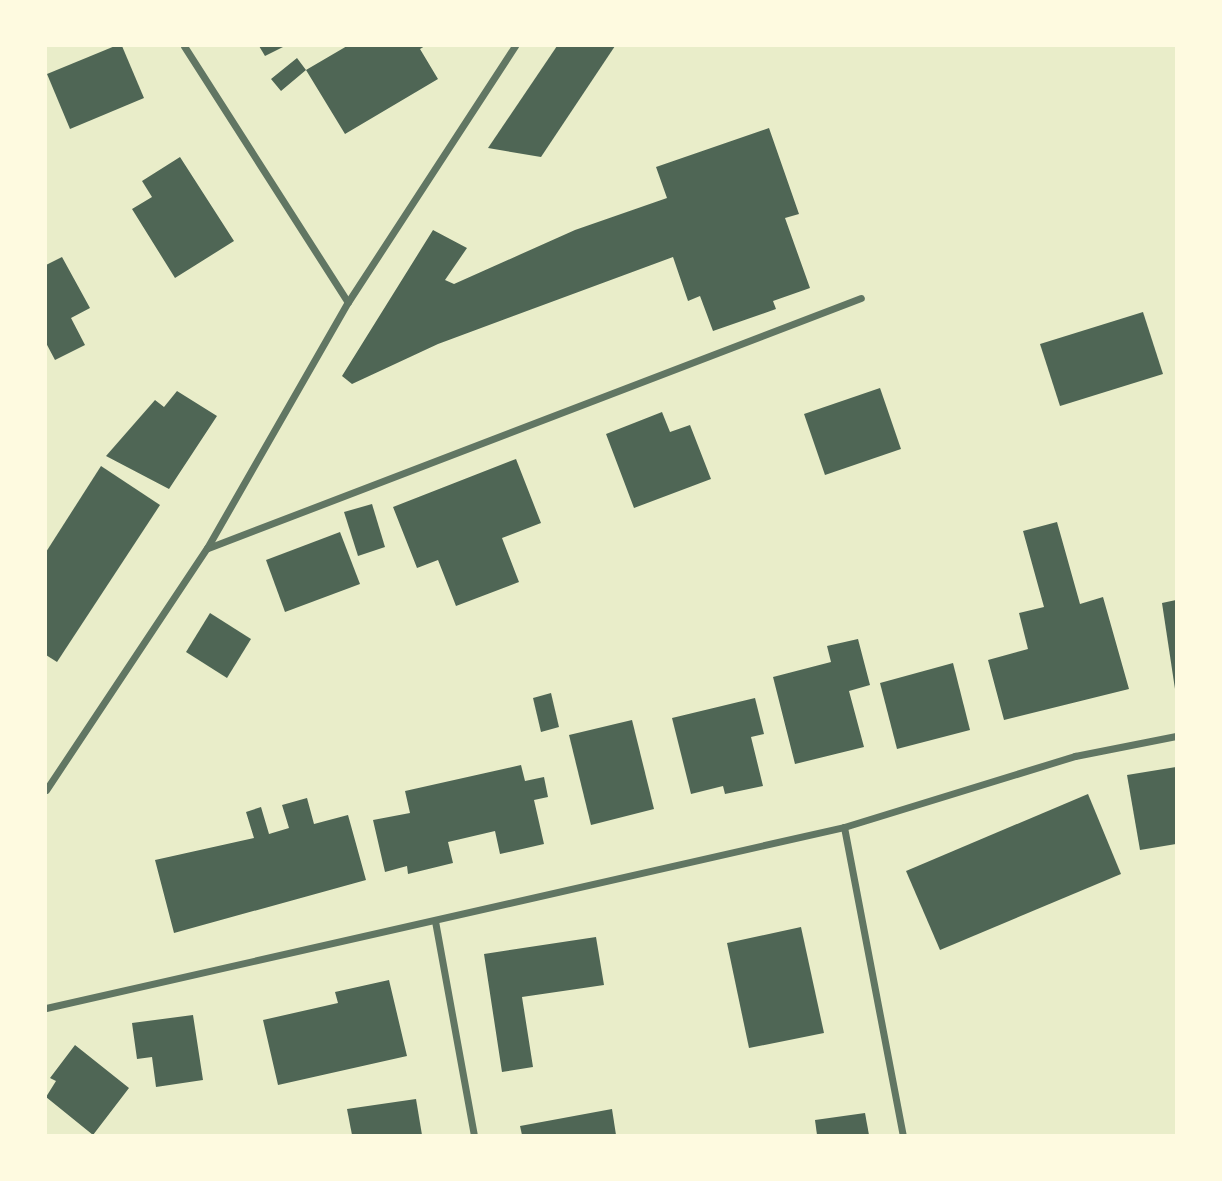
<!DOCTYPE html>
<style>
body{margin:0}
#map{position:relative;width:1222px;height:1181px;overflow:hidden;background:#e9edc9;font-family:"Fira Sans",sans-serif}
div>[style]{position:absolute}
.building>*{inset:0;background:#4f6655}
.minor>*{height:7px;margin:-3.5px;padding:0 3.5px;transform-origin:3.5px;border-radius:3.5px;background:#617663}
span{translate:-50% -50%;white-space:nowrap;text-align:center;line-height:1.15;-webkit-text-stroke:7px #fefae0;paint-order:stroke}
.frame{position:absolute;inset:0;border:47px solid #fefae0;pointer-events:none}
</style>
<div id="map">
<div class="building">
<i style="clip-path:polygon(115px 46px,122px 46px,144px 98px,70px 129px,47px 74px)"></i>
<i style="clip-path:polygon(259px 46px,285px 46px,265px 56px)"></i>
<i style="clip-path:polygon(347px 46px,425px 46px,420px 49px,438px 79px,345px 134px,306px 70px,281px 91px,271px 79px,297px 58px,306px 70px)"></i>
<i style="clip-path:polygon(557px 46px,615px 46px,541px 157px,488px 148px)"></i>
<i style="clip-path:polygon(769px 128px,799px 214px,785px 218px,810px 288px,773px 301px,776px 309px,713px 331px,700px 296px,688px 301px,673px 257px,438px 344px,352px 384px,342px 376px,433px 230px,467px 248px,445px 280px,454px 284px,575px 230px,667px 198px,656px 167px)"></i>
<i style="clip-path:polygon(180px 157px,234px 241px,175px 278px,132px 209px,152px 197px,142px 181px)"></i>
<i style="clip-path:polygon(62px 257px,90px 308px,71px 318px,85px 345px,55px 360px,46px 343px,46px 265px)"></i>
<i style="clip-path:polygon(1143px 312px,1163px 374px,1060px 406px,1040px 344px)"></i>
<i style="clip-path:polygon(880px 388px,901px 449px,825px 475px,804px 414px)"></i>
<i style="clip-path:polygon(177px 391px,217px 416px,169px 489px,106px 456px,155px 400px,164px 407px)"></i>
<i style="clip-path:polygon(662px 412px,670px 432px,690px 425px,711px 479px,634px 508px,606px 434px)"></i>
<i style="clip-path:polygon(516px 459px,541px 523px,502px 538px,519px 582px,456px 606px,438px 560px,417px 568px,393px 507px)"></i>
<i style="clip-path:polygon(101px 466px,160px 505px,57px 662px,46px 655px,46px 552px)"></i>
<i style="clip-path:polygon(372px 504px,385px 547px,358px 556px,344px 512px)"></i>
<i style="clip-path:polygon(1057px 522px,1080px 604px,1103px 597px,1129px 689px,1004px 720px,988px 660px,1028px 649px,1019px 613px,1044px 607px,1023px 531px)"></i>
<i style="clip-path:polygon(340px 532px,360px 584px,285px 612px,266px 560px)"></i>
<i style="clip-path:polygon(1176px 600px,1176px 689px,1175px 689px,1162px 603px)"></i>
<i style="clip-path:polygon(210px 613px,251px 639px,227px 678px,186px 652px)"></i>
<i style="clip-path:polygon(858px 639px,870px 685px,849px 691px,864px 747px,795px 764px,773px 677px,831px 662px,827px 646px)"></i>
<i style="clip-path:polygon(953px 663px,970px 730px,897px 749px,880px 683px)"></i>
<i style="clip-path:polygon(551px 693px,559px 727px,541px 732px,533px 698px)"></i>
<i style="clip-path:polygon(755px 698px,764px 734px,751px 737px,763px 786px,725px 794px,723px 786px,691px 794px,672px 718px)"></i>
<i style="clip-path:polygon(632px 720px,654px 809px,591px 825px,569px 735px)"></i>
<i style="clip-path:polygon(521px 765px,525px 781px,544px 777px,548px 797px,534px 800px,544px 844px,500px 854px,495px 831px,448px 842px,453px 863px,408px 874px,407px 866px,385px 872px,373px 820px,410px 813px,405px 791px)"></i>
<i style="clip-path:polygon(1176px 767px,1176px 844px,1140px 850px,1127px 775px)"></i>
<i style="clip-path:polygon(1088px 794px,1121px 874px,940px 950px,906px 871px)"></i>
<i style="clip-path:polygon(307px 798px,314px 824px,348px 815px,366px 880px,174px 933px,155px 860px,254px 838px,246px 812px,261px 807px,269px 834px,289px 828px,282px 805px)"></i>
<i style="clip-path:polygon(801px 927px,824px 1033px,749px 1048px,727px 943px)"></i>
<i style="clip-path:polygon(596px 937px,604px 985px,522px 997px,533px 1067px,502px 1072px,484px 954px)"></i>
<i style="clip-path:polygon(389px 980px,407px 1056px,278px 1085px,263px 1020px,338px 1003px,335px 992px)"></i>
<i style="clip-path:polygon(193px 1015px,203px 1080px,156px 1087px,152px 1057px,137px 1059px,132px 1023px)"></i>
<i style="clip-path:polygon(75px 1045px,129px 1088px,93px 1135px,46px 1097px,56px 1081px,50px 1078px)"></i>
<i style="clip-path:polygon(416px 1099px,422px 1135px,352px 1135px,347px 1109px)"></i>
<i style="clip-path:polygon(612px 1109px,616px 1135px,522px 1135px,520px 1126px)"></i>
<i style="clip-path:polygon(865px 1113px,869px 1135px,817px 1135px,815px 1120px)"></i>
</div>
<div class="minor">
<i style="left:184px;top:46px;width:304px;rotate:57.4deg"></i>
<i style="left:208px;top:548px;width:699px;rotate:-20.95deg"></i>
<i style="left:46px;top:790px;width:291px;rotate:-56.4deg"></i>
<i style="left:207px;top:548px;width:284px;rotate:-60.2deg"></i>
<i style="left:348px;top:302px;width:306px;rotate:-56.9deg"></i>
<i style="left:844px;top:827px;width:315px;rotate:79.2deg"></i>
<i style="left:435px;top:921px;width:219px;rotate:79.7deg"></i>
<i style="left:46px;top:1008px;width:818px;rotate:-12.78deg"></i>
<i style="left:844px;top:827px;width:242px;rotate:-17.1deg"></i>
<i style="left:1075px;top:756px;width:103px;rotate:-11.2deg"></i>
</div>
<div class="frame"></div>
</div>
